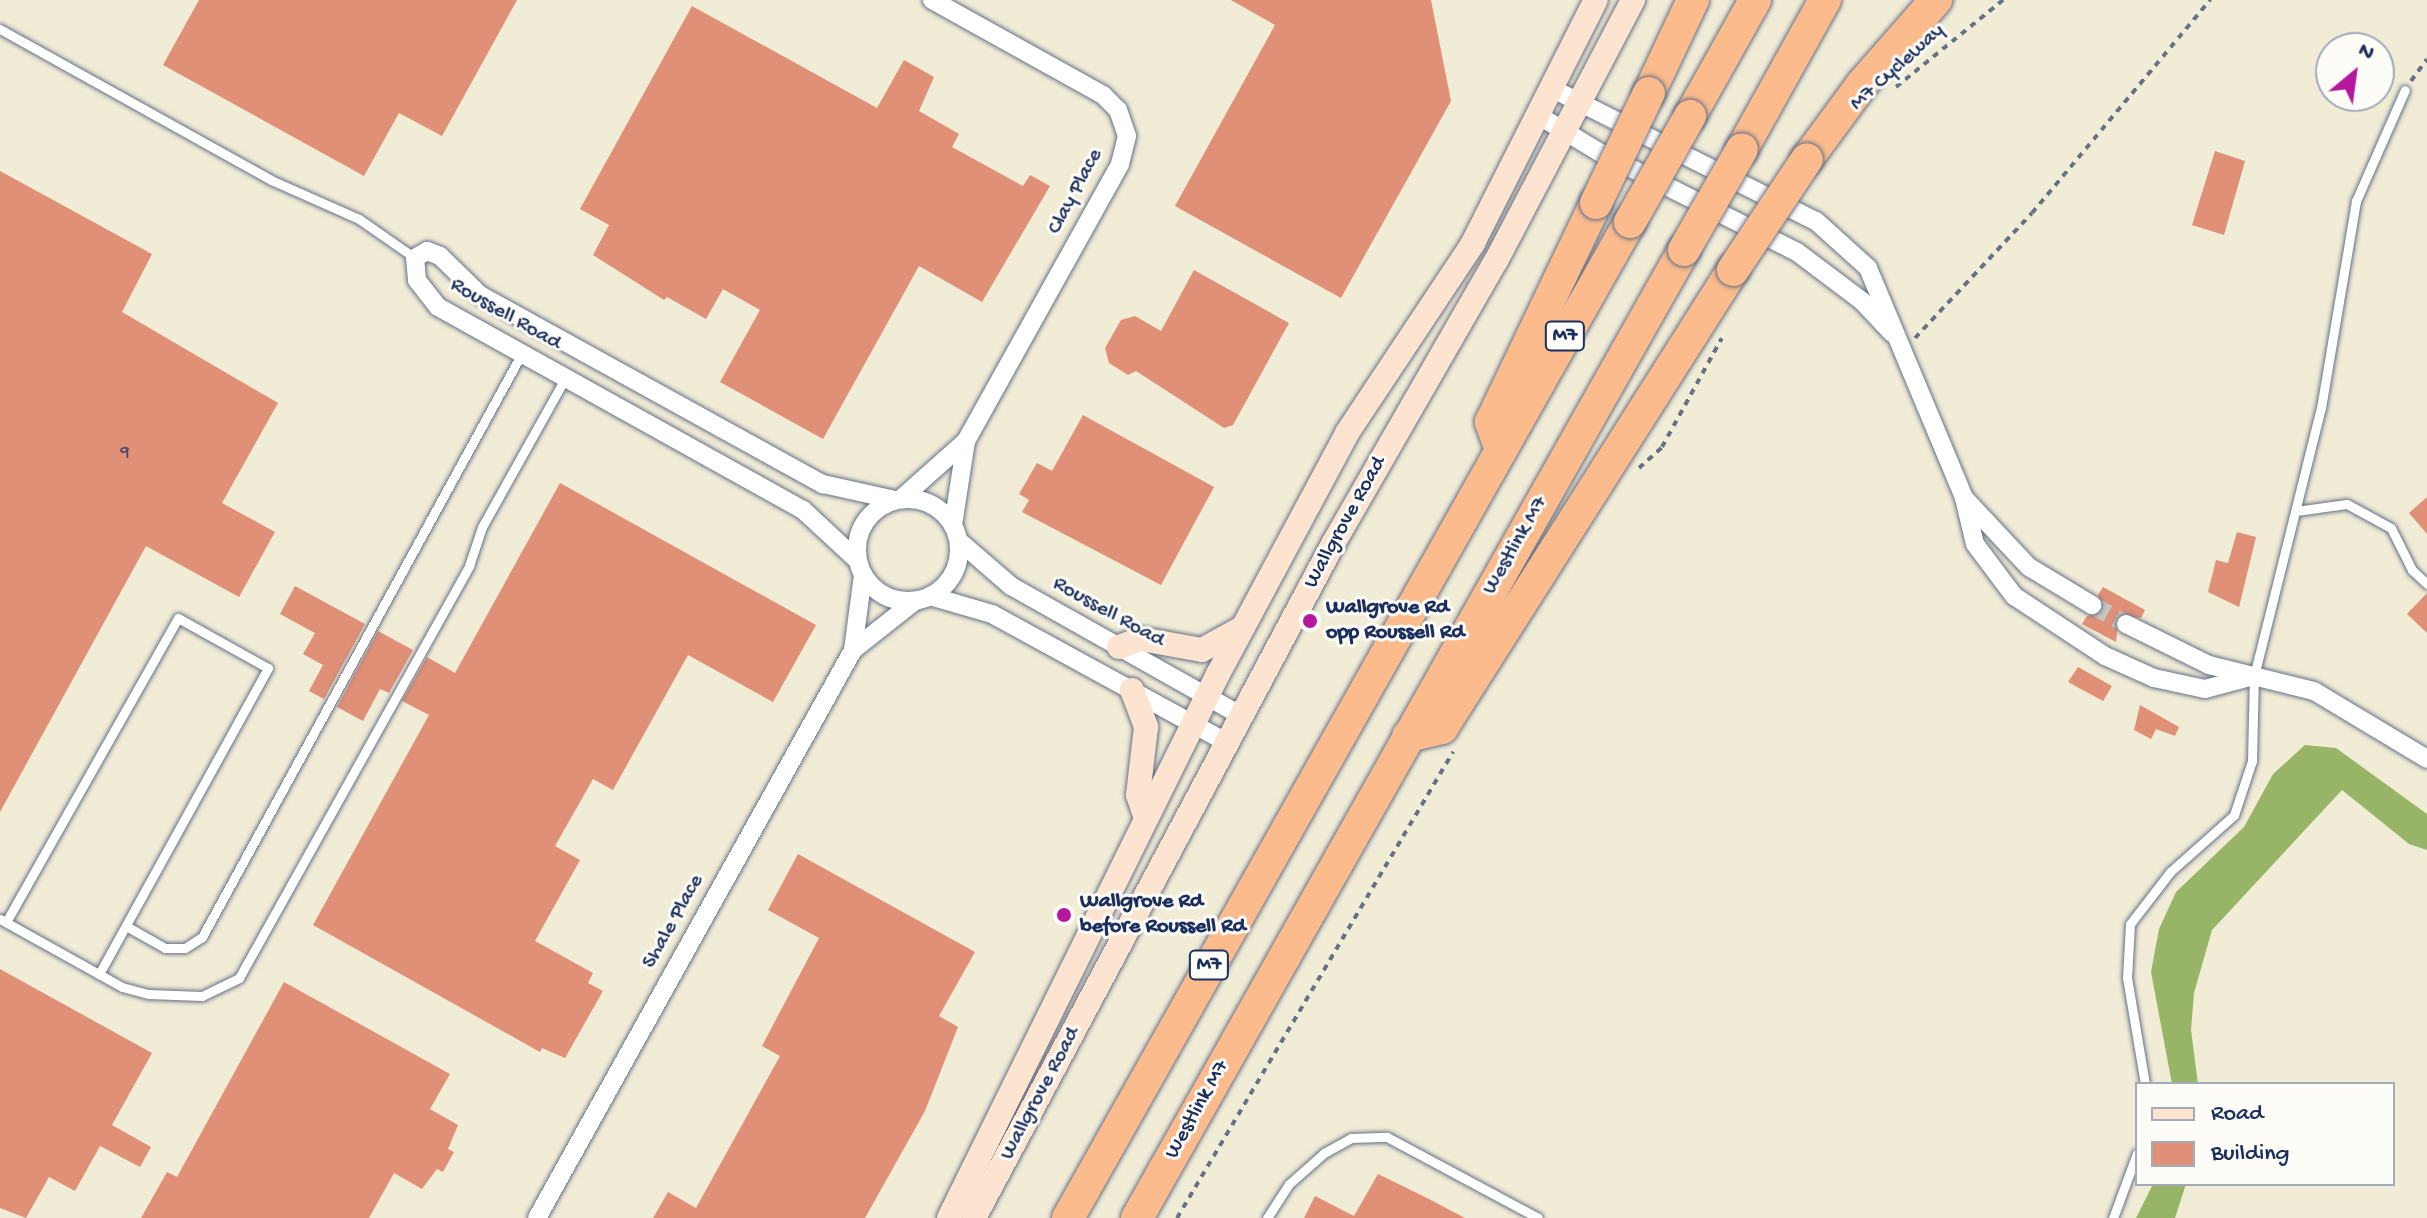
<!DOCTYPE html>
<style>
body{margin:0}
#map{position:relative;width:2427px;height:1218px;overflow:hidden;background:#f1ecd6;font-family:"Gochi Hand",sans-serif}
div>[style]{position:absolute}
.forest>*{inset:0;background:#98b567}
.building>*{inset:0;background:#e09076}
.street-tunnel>*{height:18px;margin-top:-9px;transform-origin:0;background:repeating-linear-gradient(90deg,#c6c6be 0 18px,transparent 0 27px)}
.path>*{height:4px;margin-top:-2px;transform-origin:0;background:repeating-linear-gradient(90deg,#667188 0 6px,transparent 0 12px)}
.roads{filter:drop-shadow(0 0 2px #667188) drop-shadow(0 0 2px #667188)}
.lane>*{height:9px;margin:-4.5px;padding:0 4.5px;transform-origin:4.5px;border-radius:4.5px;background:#fff}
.street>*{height:18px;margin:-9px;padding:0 9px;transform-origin:9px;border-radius:9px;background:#fff}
.street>.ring{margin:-9px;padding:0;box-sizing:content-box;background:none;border:18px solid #fff;border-radius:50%}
.secondary>*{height:24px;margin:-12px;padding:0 12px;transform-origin:12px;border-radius:12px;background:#fde4d1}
.highway>*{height:32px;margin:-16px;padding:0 16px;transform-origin:16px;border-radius:16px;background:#fbbb8d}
.bridges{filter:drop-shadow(0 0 2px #667188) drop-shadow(0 0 2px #667188)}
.highway-bridge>*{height:32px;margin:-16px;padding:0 16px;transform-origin:16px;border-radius:16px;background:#fbbb8d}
.dots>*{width:22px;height:22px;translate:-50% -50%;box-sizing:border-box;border:4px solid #fdfcf7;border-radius:50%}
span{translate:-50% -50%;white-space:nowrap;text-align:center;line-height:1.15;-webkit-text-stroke:6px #fdfcf7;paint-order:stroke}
.number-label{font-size:18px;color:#4c4764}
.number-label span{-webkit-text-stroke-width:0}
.shield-label span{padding:2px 6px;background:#fdfcf7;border:2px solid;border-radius:6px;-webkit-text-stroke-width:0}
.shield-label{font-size:20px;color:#1b2f5e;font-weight:700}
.street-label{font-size:22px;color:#1b2f5e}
.poi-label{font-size:22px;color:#1b2f5e;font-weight:700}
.left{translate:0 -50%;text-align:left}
.legend{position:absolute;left:2135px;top:1082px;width:260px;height:104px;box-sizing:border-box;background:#fdfcf7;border:2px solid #a3aaba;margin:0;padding:10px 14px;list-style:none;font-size:24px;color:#1b2f5e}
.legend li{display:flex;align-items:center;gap:16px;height:40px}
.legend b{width:40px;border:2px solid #a3aaba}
.north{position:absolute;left:2315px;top:32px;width:80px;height:80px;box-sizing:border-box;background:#fdfcf7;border:2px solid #a3aaba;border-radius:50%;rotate:29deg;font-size:22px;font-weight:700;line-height:32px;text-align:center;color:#1b2f5e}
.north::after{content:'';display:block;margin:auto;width:28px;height:36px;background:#b5179e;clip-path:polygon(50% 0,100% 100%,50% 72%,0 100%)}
</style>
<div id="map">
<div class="forest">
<i style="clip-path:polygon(2305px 745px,2336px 748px,2427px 814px,2427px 850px,2409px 844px,2342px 790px,2212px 930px,2194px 993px,2191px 1030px,2198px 1084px,2172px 1084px,2151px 972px,2159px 929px,2176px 892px,2244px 827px,2273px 774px)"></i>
<i style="clip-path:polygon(2153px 1184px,2186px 1184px,2175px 1218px,2136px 1218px)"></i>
</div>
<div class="building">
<i style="clip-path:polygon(199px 0,517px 0,442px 136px,399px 113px,364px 176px,163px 65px)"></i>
<i style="clip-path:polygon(1231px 0,1431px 0,1451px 101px,1341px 298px,1175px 206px,1275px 25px)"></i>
<i style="clip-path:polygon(692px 6px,877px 108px,904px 60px,934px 77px,919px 111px,959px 134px,952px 147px,1023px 186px,1030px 175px,1050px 186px,982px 302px,919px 266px,823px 439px,720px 382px,760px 310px,723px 289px,706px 319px,667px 297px,664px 300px,593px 255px,609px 225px,580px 209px)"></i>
<i style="clip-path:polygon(2215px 151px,2245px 161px,2224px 235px,2192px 225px)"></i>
<i style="clip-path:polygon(0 171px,152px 254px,122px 312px,278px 403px,222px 503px,275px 532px,239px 597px,146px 546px,0 812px)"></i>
<i style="clip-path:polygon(1194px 270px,1289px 323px,1233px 425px,1224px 428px,1136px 371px,1128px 375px,1109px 363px,1105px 348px,1121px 320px,1135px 316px,1161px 331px)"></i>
<i style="clip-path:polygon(1083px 415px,1214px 487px,1161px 585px,1022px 512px,1029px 500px,1019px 494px,1037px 463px,1052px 471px)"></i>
<i style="clip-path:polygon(560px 483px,816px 625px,773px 702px,688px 655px,613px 790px,593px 779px,555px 846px,580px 860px,535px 941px,593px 973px,588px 983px,603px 991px,565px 1058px,542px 1048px,540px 1052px,313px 925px,429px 715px,402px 701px,427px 657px,455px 673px)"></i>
<i style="clip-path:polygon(2427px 497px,2427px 534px,2409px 513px)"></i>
<i style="clip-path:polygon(2237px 532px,2256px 537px,2239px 607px,2208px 592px,2216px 560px,2228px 563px)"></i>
<i style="clip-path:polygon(295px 586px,365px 624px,324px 699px,309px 691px,323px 665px,303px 654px,315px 633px,280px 614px)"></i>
<i style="clip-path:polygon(2103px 587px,2145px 610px,2141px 618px,2119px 615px,2116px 642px,2082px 624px,2087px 616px,2103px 610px,2098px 595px)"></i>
<i style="clip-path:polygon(2427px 593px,2427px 633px,2407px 614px)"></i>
<i style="clip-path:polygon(378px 631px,413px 650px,389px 693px,380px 689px,363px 721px,337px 707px)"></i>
<i style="clip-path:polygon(2078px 667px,2112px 686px,2103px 701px,2068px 682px)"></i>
<i style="clip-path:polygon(2140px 705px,2179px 727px,2175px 736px,2156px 729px,2151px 739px,2134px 730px)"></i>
<i style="clip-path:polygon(798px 854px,975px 952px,939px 1016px,958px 1027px,925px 1111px,865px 1218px,653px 1218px,668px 1192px,696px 1208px,780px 1056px,762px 1046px,819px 938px,768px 910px)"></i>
<i style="clip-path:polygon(0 969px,152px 1053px,112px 1125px,151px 1147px,140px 1167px,100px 1146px,75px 1191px,49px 1177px,26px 1218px,0 1208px)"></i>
<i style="clip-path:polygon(284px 982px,450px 1074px,430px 1109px,458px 1125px,448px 1149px,454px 1152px,443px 1172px,437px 1169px,422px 1189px,394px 1173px,369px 1218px,141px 1218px,167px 1172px,177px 1177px)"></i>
<i style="clip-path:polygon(1378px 1174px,1425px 1197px,1465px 1218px,1304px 1218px,1315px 1196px,1354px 1216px)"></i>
</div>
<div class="street-tunnel">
<i style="left:2092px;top:605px;width:39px;rotate:29deg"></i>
</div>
<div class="path">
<i style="left:2411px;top:81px;width:27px;rotate:-54deg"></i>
<i style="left:1896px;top:87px;width:138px;rotate:-39.1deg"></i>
<i style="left:1915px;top:338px;width:171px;rotate:-46.9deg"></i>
<i style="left:2032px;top:213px;width:278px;rotate:-50.1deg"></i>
<i style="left:1639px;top:468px;width:31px;rotate:-42deg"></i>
<i style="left:1662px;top:447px;width:124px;rotate:-61.2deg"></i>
<i style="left:1177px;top:1218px;width:542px;rotate:-59.36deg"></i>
</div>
<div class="roads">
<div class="lane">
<i style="left:0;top:29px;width:310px;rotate:29.1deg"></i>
<i style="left:271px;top:180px;width:96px;rotate:23.9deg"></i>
<i style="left:359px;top:219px;width:68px;rotate:34.9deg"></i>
<i style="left:2296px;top:511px;width:51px;rotate:-7.8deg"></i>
<i style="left:2347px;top:504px;width:50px;rotate:28.6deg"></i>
<i style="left:2391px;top:528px;width:47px;rotate:63.4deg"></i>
<i style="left:2412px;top:570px;width:21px;rotate:43deg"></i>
<i style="left:0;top:919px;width:140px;rotate:29.1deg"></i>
<i style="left:122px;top:987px;width:27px;rotate:15deg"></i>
<i style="left:148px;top:994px;width:54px;rotate:2.1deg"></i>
<i style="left:202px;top:996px;width:41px;rotate:-25.9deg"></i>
<i style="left:239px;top:978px;width:472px;rotate:-60.8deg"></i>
<i style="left:469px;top:566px;width:41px;rotate:-71.6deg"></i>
<i style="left:482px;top:527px;width:172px;rotate:-60.8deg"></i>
<i style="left:6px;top:922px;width:349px;rotate:-60.5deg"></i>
<i style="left:178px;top:618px;width:103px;rotate:29.1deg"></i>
<i style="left:268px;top:668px;width:350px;rotate:118.9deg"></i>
<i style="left:126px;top:926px;width:45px;rotate:29.4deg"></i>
<i style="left:165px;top:948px;width:20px"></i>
<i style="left:185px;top:948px;width:20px;rotate:-33deg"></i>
<i style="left:202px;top:937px;width:666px;rotate:-61.28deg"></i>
<i style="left:2145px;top:1084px;width:108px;rotate:-99.6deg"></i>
<i style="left:2127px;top:978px;width:54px;rotate:-86.8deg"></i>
<i style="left:2130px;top:924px;width:66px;rotate:-52.4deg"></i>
<i style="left:2170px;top:872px;width:86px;rotate:-41.7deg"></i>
<i style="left:2234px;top:815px;width:57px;rotate:-71.6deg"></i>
<i style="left:2252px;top:761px;width:85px;rotate:-88.7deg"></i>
<i style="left:2254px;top:676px;width:276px;rotate:-76deg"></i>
<i style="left:2321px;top:408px;width:210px;rotate:-80.4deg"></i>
<i style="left:2356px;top:201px;width:121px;rotate:-66.2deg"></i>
<i style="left:1267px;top:1218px;width:40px;rotate:-57.1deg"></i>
<i style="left:1289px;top:1184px;width:47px;rotate:-41.5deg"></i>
<i style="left:1324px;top:1153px;width:31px;rotate:-29deg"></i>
<i style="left:1351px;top:1138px;width:36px;rotate:-2deg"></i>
<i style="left:1387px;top:1137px;width:171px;rotate:28.2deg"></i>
<i style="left:2113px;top:1218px;width:69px;rotate:-69.7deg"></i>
</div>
<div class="street">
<i style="left:1553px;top:89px;width:294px;rotate:26.7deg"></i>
<i style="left:1816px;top:221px;width:70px;rotate:42.1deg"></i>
<i style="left:1868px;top:268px;width:249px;rotate:67.3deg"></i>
<i style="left:1964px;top:498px;width:47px;rotate:76.6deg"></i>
<i style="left:1975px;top:544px;width:65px;rotate:53.1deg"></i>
<i style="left:2014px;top:596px;width:109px;rotate:33.4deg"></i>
<i style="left:2105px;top:656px;width:54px;rotate:24.2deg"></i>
<i style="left:2154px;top:678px;width:52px;rotate:12.2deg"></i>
<i style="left:2205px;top:689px;width:51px;rotate:-14.9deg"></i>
<i style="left:1541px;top:117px;width:68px;rotate:31.1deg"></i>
<i style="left:1599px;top:152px;width:222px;rotate:26.8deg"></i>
<i style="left:1797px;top:252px;width:81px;rotate:37deg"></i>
<i style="left:1862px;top:301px;width:44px;rotate:46.8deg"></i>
<i style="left:902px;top:498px;width:86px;rotate:-41.7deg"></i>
<i style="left:966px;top:441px;width:317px;rotate:-60.9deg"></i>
<i style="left:1120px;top:164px;width:29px;rotate:-76deg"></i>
<i style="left:1127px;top:136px;width:28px;rotate:-109deg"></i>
<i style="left:1118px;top:110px;width:21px;rotate:-135deg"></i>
<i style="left:1103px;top:95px;width:196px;rotate:-150.9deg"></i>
<i class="ring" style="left:857px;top:499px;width:84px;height:84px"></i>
<i style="left:1966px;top:500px;width:92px;rotate:46.8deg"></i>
<i style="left:2029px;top:567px;width:74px;rotate:31.1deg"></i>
<i style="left:953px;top:525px;width:85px;rotate:-81.2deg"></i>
<i style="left:959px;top:541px;width:69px;rotate:40.9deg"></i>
<i style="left:1011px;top:586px;width:265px;rotate:29.4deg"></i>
<i style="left:857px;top:560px;width:74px;rotate:-137.2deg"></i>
<i style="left:803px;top:510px;width:418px;rotate:-150.9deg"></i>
<i style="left:438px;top:307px;width:34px;rotate:-128deg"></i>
<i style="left:417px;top:280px;width:22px;rotate:-95deg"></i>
<i style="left:415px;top:258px;width:14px;rotate:-30deg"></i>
<i style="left:427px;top:251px;width:14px;rotate:21deg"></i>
<i style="left:440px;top:256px;width:56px;rotate:44.3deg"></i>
<i style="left:480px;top:295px;width:392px;rotate:28.9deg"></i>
<i style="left:823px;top:484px;width:74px;rotate:12.5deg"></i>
<i style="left:930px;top:596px;width:65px;rotate:16.2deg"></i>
<i style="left:992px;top:614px;width:269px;rotate:28.7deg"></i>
<i style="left:2126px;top:624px;width:93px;rotate:26.3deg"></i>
<i style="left:2209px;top:665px;width:108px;rotate:13.9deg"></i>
<i style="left:2314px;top:691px;width:132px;rotate:31deg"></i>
<i style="left:853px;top:650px;width:79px;rotate:-38.3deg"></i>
<i style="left:537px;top:1218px;width:650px;rotate:-60.91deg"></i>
<i style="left:853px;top:650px;width:76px;rotate:-82.4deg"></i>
</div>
<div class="secondary">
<i style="left:1119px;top:647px;width:23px;rotate:-20deg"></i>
<i style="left:1141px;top:639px;width:62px;rotate:10.2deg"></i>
<i style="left:1202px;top:650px;width:43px;rotate:-28.9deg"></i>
<i style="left:1132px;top:690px;width:40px;rotate:69deg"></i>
<i style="left:1146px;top:727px;width:68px;rotate:96.7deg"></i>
<i style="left:1138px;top:795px;width:21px;rotate:71deg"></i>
<i style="left:949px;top:1218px;width:607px;rotate:-63.69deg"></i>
<i style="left:1218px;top:674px;width:273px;rotate:-61.8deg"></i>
<i style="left:1347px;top:433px;width:228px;rotate:-56.4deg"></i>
<i style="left:1473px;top:243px;width:272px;rotate:-63.2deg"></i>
<i style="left:974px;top:1218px;width:764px;rotate:-61.96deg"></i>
<i style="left:1333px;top:544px;width:327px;rotate:-60.1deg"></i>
<i style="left:1496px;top:261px;width:295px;rotate:-62.3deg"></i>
</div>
<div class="highway">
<i style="left:1649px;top:93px;width:103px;rotate:-64.7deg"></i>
<i style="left:1690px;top:116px;width:133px;rotate:-60.7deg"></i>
<i style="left:1742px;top:149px;width:171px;rotate:-60.9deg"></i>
<i style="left:1807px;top:159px;width:94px;rotate:-53.6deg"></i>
<i style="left:1863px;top:83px;width:111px;rotate:-48.7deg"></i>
<i style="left:1501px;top:450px;width:30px;rotate:-110deg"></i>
<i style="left:1491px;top:422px;width:243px;rotate:-64.4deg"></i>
<i style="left:1408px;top:736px;width:35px;rotate:-13deg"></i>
<i style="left:1442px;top:728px;width:543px;rotate:-57.57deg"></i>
<i style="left:1068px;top:1218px;width:1144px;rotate:-60.57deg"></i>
<i style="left:1137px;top:1218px;width:1112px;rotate:-60.53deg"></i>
</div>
</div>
<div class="bridges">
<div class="highway-bridge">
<i style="left:1596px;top:203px;width:122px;rotate:-64.3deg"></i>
<i style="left:1630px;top:222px;width:122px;rotate:-60.5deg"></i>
<i style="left:1684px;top:250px;width:116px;rotate:-60.1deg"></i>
<i style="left:1733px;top:270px;width:133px;rotate:-56.3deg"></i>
</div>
</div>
<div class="dots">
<i style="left:1310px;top:621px;background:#b5179e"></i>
<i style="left:1064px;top:915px;background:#b5179e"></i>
</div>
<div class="number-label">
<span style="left:125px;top:453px">9</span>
</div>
<div class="shield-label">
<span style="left:1565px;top:336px">M7</span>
<span style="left:1209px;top:965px">M7</span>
</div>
<div class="street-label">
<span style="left:1898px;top:68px;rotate:-42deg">M7 Cycleway</span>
<span style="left:1076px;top:192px;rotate:-62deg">Clay Place</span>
<span style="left:505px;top:315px;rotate:30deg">Roussell Road</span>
<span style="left:1346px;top:523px;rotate:-61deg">Wallgrove Road</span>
<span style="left:1516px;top:546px;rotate:-60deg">Westlink M7</span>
<span style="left:1108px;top:613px;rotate:29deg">Roussell Road</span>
<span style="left:674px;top:922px;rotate:-61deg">Shale Place</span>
<span style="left:1041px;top:1094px;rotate:-62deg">Wallgrove Road</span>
<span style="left:1198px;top:1110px;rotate:-61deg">Westlink M7</span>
</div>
<div class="poi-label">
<span class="left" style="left:1326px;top:621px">Wallgrove Rd<br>opp Roussell Rd</span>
<span class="left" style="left:1080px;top:915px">Wallgrove Rd<br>before Roussell Rd</span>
</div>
<ul class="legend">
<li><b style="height:10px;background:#fde4d1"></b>Road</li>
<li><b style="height:22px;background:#e09076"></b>Building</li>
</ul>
<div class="north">N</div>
</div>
